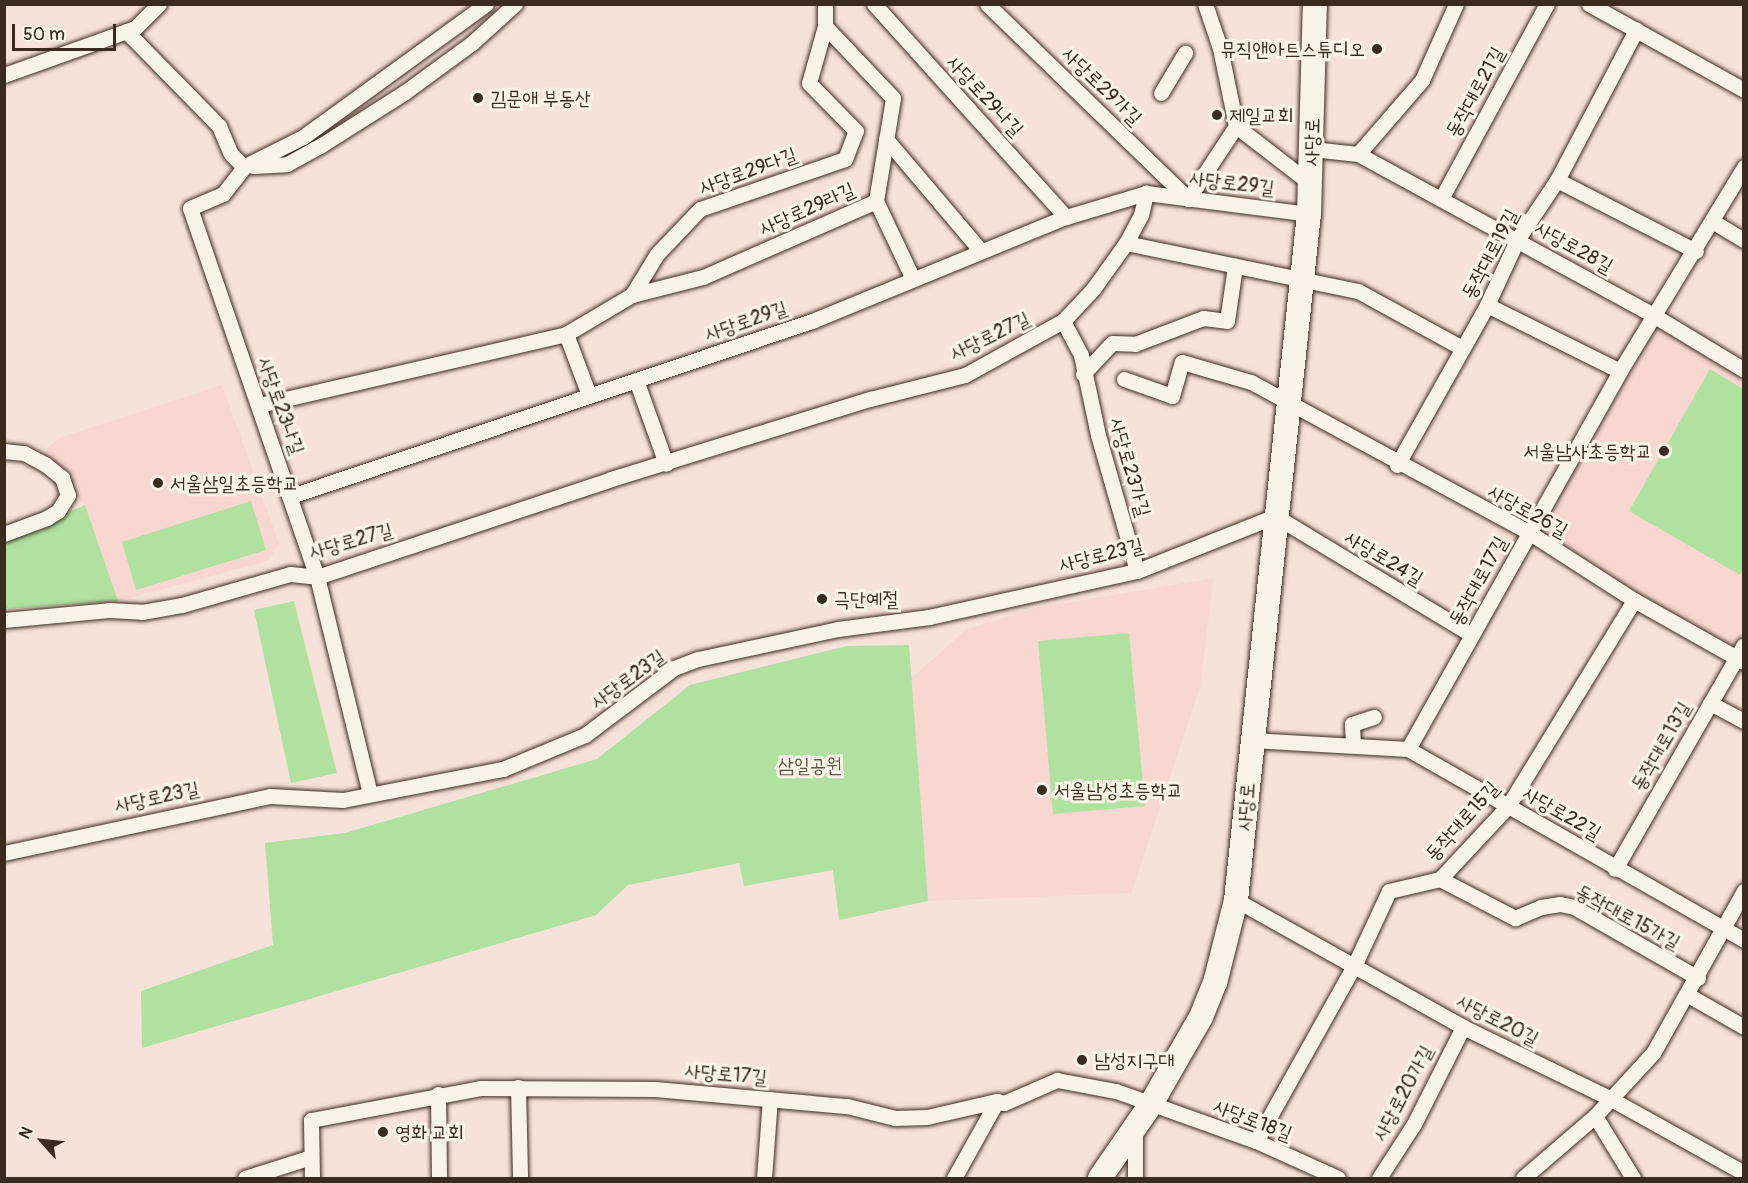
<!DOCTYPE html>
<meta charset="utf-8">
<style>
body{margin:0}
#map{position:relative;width:1748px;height:1183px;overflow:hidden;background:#f7e2da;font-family:Pangolin,"Poor Story",sans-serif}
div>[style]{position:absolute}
.built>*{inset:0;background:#f7d7d0}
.green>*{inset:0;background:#b0e1a1}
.roads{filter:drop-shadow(0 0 2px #3b2a1e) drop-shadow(0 0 2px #3b2a1e)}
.minor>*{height:15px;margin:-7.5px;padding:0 7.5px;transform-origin:7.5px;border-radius:7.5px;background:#f7f3e8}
.primary>*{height:24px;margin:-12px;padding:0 12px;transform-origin:12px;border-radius:12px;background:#f7f3e8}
.dots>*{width:16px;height:16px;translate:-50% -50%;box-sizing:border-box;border:3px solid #f7f3e8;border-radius:50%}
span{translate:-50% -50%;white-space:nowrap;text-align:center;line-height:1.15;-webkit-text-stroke:6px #f7f3e8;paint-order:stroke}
.poi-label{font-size:20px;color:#3b2a1e}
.right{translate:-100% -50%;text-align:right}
.left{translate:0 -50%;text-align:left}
.street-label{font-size:20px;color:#3b2a1e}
.park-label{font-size:20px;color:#58583f}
.frame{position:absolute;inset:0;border:6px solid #3b2a1e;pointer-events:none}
.north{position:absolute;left:12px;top:1111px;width:60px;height:60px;-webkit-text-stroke:4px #f7f3e8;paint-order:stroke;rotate:297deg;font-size:16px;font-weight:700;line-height:24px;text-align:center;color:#3b2a1e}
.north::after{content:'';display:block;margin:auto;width:21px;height:27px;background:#3b2a1e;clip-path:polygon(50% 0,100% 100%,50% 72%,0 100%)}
.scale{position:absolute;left:12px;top:24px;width:104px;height:27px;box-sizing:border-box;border:3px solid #3b2a1e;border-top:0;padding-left:8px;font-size:18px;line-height:21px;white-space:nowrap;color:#3b2a1e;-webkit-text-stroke:4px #f7f3e8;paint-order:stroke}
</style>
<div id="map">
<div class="built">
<i style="clip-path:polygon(1665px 327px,1743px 375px,1744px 635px,1739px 642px,1729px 645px,1646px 598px,1544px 535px,1541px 526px,1656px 330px)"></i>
<i style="clip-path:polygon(222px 385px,279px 544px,268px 561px,118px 601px,85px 505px,33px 461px,59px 438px)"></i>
<i style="clip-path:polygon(1214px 578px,1200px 687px,1131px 893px,928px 901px,910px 679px,967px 629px,1036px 608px)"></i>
</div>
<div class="green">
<i style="clip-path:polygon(1710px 369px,1743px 389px,1744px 568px,1740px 575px,1629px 511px)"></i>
<i style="clip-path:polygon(251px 501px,266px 550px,136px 590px,122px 542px)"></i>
<i style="clip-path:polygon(85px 505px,118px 601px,5px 609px,5px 539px)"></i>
<i style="clip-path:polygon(294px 601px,337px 773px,291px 783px,254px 610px)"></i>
<i style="clip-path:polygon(1129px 633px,1145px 806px,1053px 814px,1038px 641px)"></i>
<i style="clip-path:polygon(909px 645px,928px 901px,839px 920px,833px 870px,744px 886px,739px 863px,628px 885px,596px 915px,142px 1048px,141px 991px,273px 945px,265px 843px,345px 833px,597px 759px,690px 685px,847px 646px)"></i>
</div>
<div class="roads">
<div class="minor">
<i style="left:874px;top:4px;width:287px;rotate:48deg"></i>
<i style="left:987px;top:4px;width:280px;rotate:44.1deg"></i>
<i style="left:1188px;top:199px;width:87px;rotate:-56.7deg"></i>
<i style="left:1236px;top:126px;width:80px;rotate:-101.6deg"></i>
<i style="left:1220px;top:48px;width:46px;rotate:-108.8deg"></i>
<i style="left:1589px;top:4px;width:177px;rotate:29deg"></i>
<i style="left:126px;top:31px;width:133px;rotate:45.6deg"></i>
<i style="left:219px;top:126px;width:30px;rotate:67deg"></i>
<i style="left:231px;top:154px;width:18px;rotate:45deg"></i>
<i style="left:4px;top:75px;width:139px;rotate:-19.7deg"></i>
<i style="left:135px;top:28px;width:34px;rotate:-45deg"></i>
<i style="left:1161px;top:93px;width:47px;rotate:-59deg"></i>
<i style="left:1236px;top:126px;width:95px;rotate:37.7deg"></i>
<i style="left:886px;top:139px;width:147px;rotate:49.7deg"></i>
<i style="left:1312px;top:149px;width:46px;rotate:6.2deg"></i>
<i style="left:1358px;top:154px;width:336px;rotate:28.6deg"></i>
<i style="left:1653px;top:315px;width:106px;rotate:31.1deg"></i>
<i style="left:1358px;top:154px;width:98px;rotate:-49.1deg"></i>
<i style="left:1422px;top:80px;width:83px;rotate:-65.9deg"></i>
<i style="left:253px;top:166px;width:34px;rotate:-3deg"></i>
<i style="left:287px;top:164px;width:38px;rotate:-29deg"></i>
<i style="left:320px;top:146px;width:101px;rotate:-32.4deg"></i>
<i style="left:405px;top:92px;width:83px;rotate:-36.2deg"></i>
<i style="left:472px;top:43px;width:58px;rotate:-42.2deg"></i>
<i style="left:1557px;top:180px;width:156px;rotate:27.1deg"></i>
<i style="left:1441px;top:199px;width:222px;rotate:-61.5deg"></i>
<i style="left:876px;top:201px;width:86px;rotate:64.6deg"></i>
<i style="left:1712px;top:221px;width:37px;rotate:31deg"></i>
<i style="left:1126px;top:243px;width:237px;rotate:11.7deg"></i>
<i style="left:1358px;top:291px;width:119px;rotate:28.7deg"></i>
<i style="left:632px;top:295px;width:73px;rotate:-14.2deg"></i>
<i style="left:703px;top:277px;width:189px;rotate:-23.7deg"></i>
<i style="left:876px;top:201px;width:104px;rotate:-80.6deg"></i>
<i style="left:893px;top:98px;width:99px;rotate:-133.4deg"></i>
<i style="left:1487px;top:305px;width:148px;rotate:26.4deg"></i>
<i style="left:1063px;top:321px;width:38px;rotate:62deg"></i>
<i style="left:1081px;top:355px;width:82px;rotate:78deg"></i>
<i style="left:1098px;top:435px;width:141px;rotate:74deg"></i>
<i style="left:566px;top:334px;width:65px;rotate:69.3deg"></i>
<i style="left:1083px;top:374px;width:42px;rotate:-46.9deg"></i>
<i style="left:1112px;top:343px;width:23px;rotate:2deg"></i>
<i style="left:1135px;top:344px;width:73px;rotate:-20.9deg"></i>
<i style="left:1203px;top:318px;width:24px;rotate:7deg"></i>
<i style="left:1227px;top:321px;width:56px;rotate:-81.7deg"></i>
<i style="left:1124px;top:379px;width:51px;rotate:19.5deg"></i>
<i style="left:1172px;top:396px;width:35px;rotate:-74deg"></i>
<i style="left:1182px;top:362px;width:72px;rotate:16.2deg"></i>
<i style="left:1251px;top:382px;width:317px;rotate:28.4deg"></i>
<i style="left:1530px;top:533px;width:124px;rotate:32.8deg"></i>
<i style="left:1634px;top:600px;width:126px;rotate:29.4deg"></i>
<i style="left:636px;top:380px;width:89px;rotate:70.3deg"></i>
<i style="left:259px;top:405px;width:315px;rotate:-13deg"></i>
<i style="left:566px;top:334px;width:77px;rotate:-30.6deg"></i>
<i style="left:632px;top:295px;width:48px;rotate:-58.6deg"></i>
<i style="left:657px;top:254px;width:62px;rotate:-46.3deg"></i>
<i style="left:700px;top:209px;width:153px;rotate:-19deg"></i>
<i style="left:845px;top:159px;width:30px;rotate:-69deg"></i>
<i style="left:856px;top:131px;width:67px;rotate:-134.4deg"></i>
<i style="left:809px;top:83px;width:59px;rotate:-74.3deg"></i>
<i style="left:825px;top:26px;width:22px;rotate:-90deg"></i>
<i style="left:4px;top:451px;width:20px;rotate:6deg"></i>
<i style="left:24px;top:453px;width:24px;rotate:28deg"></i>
<i style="left:45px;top:464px;width:22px;rotate:39deg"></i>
<i style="left:62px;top:478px;width:18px;rotate:71deg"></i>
<i style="left:68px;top:495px;width:19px;rotate:122deg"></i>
<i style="left:58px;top:511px;width:13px;rotate:148deg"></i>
<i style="left:47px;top:518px;width:46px;rotate:159.6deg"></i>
<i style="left:1397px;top:465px;width:184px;rotate:-60.6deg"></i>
<i style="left:1487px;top:305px;width:72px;rotate:-65.2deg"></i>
<i style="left:1517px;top:240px;width:72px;rotate:-56.3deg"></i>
<i style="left:1557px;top:180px;width:170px;rotate:-62.2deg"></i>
<i style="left:291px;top:496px;width:550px;rotate:-18.57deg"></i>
<i style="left:812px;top:321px;width:274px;rotate:-22.3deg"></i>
<i style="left:1066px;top:217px;width:84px;rotate:-16.7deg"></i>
<i style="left:1146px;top:193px;width:164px;rotate:7.3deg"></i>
<i style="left:4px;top:620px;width:105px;rotate:-5.4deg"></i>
<i style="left:109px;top:610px;width:33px;rotate:3deg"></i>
<i style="left:142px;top:612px;width:41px;rotate:-9.9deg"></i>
<i style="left:182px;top:605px;width:112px;rotate:-16deg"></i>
<i style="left:290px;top:574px;width:27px;rotate:6deg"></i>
<i style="left:317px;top:577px;width:310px;rotate:-18.4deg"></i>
<i style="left:611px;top:479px;width:271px;rotate:-17.2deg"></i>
<i style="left:870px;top:399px;width:98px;rotate:-14.2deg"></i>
<i style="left:965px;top:375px;width:112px;rotate:-28.9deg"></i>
<i style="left:1063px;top:321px;width:44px;rotate:-46.8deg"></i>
<i style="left:1093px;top:289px;width:57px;rotate:-54.3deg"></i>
<i style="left:1126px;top:243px;width:32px;rotate:-62deg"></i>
<i style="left:1141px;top:215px;width:23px;rotate:-77deg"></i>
<i style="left:1710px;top:703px;width:38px;rotate:28deg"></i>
<i style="left:1251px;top:740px;width:157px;rotate:3.3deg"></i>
<i style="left:1408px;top:749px;width:386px;rotate:29.6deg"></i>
<i style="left:1353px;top:744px;width:20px;rotate:-93deg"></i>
<i style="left:1352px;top:724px;width:23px;rotate:-18deg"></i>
<i style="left:1408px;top:749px;width:433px;rotate:-60.7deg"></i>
<i style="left:1620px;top:371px;width:239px;rotate:-58.7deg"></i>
<i style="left:370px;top:794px;width:223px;rotate:-103.7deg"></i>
<i style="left:317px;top:577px;width:390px;rotate:-109deg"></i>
<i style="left:190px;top:208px;width:36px;rotate:-23deg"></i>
<i style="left:223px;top:194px;width:36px;rotate:-52deg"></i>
<i style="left:245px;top:166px;width:65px;rotate:-26.6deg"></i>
<i style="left:303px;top:137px;width:226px;rotate:-36deg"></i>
<i style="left:4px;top:853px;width:272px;rotate:-12.1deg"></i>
<i style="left:270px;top:796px;width:73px;rotate:3.1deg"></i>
<i style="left:343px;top:800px;width:163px;rotate:-11deg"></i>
<i style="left:503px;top:769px;width:89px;rotate:-22.5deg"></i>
<i style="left:585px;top:735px;width:111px;rotate:-37deg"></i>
<i style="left:674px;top:668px;width:26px;rotate:-21deg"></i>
<i style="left:698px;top:659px;width:143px;rotate:-12.1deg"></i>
<i style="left:838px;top:629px;width:92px;rotate:-7.5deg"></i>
<i style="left:929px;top:617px;width:213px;rotate:-12.5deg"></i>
<i style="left:1137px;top:571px;width:149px;rotate:-21.7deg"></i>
<i style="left:1275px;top:516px;width:230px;rotate:31.1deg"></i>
<i style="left:1615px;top:869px;width:258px;rotate:-60.1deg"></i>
<i style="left:1440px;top:879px;width:85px;rotate:27.5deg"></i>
<i style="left:1515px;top:918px;width:28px;rotate:-23deg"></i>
<i style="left:1541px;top:907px;width:19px;rotate:-9deg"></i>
<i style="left:1560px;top:904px;width:14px;rotate:12deg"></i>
<i style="left:1574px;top:907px;width:143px;rotate:29.8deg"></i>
<i style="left:1236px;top:900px;width:260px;rotate:29.2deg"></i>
<i style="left:1463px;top:1027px;width:165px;rotate:25.9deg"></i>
<i style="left:1611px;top:1099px;width:152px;rotate:29.1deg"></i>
<i style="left:1688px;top:995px;width:64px;rotate:29.7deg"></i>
<i style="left:518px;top:1087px;width:91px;rotate:88.7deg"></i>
<i style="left:438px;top:1094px;width:84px;rotate:89.3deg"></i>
<i style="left:1595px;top:1116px;width:73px;rotate:58.5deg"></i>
<i style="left:1256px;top:1141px;width:201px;rotate:-60.8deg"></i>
<i style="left:1354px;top:966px;width:83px;rotate:-65deg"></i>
<i style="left:1389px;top:891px;width:52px;rotate:-13.2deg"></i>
<i style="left:1440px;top:879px;width:100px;rotate:-47deg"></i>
<i style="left:1508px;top:806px;width:241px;rotate:-58.5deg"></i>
<i style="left:245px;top:1178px;width:69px;rotate:-17.7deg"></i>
<i style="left:312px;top:1178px;width:58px;rotate:-91deg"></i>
<i style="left:311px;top:1120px;width:172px;rotate:-10.7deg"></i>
<i style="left:480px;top:1088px;width:175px;rotate:0.3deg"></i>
<i style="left:655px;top:1089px;width:193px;rotate:5.1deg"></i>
<i style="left:847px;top:1106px;width:49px;rotate:14deg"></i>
<i style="left:895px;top:1118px;width:32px;rotate:-2deg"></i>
<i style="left:927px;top:1117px;width:72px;rotate:-12.9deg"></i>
<i style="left:997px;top:1101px;width:7px;rotate:16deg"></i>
<i style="left:1004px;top:1103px;width:58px;rotate:-23.5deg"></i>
<i style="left:1057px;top:1080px;width:60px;rotate:10.6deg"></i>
<i style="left:1116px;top:1091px;width:149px;rotate:19.7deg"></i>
<i style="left:1256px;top:1141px;width:90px;rotate:24.3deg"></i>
<i style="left:764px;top:1178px;width:79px;rotate:-85.7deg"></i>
<i style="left:954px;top:1178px;width:88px;rotate:-60.8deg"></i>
<i style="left:1135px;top:1178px;width:49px;rotate:-90deg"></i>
<i style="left:1379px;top:1178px;width:64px;rotate:-57.1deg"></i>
<i style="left:1414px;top:1124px;width:109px;rotate:-63.2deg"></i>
<i style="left:1523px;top:1178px;width:95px;rotate:-40.7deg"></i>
<i style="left:1595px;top:1116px;width:86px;rotate:-47.4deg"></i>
<i style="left:1653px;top:1053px;width:186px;rotate:-60.7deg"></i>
</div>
<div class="primary">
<i style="left:1100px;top:1178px;width:90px;rotate:-55.4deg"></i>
<i style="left:1151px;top:1104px;width:100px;rotate:-60.1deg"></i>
<i style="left:1201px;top:1017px;width:37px;rotate:-68deg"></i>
<i style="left:1215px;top:983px;width:86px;rotate:-75.8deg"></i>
<i style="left:1236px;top:900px;width:690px;rotate:-83.93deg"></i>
<i style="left:1309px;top:214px;width:210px;rotate:-88.4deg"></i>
</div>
</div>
<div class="dots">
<i style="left:1377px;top:49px;background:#3b2a1e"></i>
<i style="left:478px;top:98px;background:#3b2a1e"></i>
<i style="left:1217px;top:115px;background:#3b2a1e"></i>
<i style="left:1664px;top:451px;background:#3b2a1e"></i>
<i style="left:158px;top:483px;background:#3b2a1e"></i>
<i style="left:822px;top:599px;background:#3b2a1e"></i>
<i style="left:1042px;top:790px;background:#3b2a1e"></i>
<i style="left:1082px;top:1060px;background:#3b2a1e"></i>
<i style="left:383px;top:1132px;background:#3b2a1e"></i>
</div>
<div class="poi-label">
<span class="right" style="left:1365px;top:49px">뮤직앤아트스튜디오</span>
<span class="left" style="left:490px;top:98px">김문애 부동산</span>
<span class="left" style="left:1229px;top:115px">제일교회</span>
<span class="right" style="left:1652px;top:451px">서울남사초등학교</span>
<span class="left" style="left:170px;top:483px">서울삼일초등학교</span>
<span class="left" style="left:834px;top:599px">극단예절</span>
<span class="left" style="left:1054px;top:790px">서울남성초등학교</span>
<span class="left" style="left:1094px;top:1060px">남성지구대</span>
<span class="left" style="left:395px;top:1132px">영화 교회</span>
</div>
<div class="street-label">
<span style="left:1102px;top:86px;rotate:44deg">사당로29가길</span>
<span style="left:1475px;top:92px;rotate:-61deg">동작대로21길</span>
<span style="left:985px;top:96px;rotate:47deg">사당로29나길</span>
<span style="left:1312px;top:142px;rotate:-89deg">사당로</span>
<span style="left:748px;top:171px;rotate:-20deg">사당로29다길</span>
<span style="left:1232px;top:183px;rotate:7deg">사당로29길</span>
<span style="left:807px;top:209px;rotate:-24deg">사당로29라길</span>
<span style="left:1574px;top:247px;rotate:29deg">사당로28길</span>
<span style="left:1490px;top:254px;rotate:-62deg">동작대로19길</span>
<span style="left:746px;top:321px;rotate:-19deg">사당로29길</span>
<span style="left:990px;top:336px;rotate:-26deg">사당로27길</span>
<span style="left:281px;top:406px;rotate:70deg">사당로23나길</span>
<span style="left:1130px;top:467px;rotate:74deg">사당로23가길</span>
<span style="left:1528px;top:511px;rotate:29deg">사당로26길</span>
<span style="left:351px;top:541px;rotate:-16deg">사당로27길</span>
<span style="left:1101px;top:555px;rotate:-14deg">사당로23길</span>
<span style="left:1384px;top:558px;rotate:31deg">사당로24길</span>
<span style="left:1478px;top:581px;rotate:-61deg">동작대로17길</span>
<span style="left:628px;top:679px;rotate:-36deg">사당로23길</span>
<span style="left:1661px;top:746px;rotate:-60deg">동작대로13길</span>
<span style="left:157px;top:797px;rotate:-12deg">사당로23길</span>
<span style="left:1246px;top:807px;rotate:-86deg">사당로</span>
<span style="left:1562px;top:813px;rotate:30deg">사당로22길</span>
<span style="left:1462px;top:821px;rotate:-48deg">동작대로15길</span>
<span style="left:1628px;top:917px;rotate:28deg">동작대로15가길</span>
<span style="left:1498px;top:1020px;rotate:27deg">사당로20길</span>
<span style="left:726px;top:1074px;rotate:5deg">사당로17길</span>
<span style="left:1403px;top:1093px;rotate:-62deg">사당로20가길</span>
<span style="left:1253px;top:1120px;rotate:21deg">사당로18길</span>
</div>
<div class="park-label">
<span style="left:810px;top:765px">삼일공원</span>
</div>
<div class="frame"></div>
<div class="north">N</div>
<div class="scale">50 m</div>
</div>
